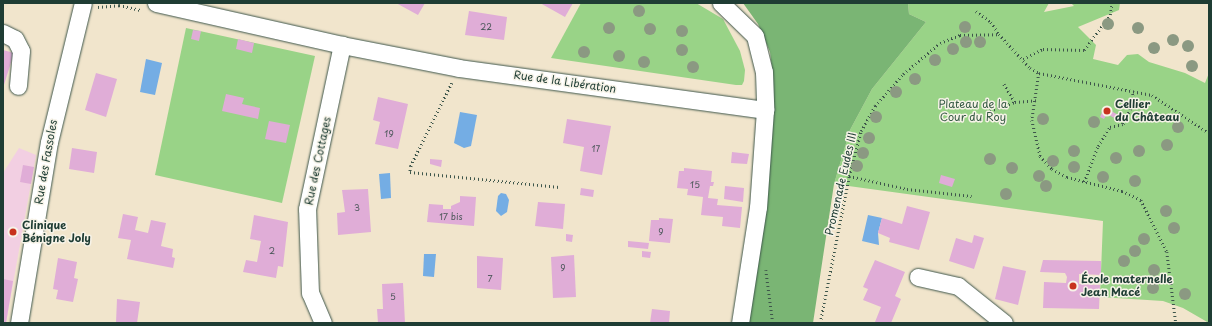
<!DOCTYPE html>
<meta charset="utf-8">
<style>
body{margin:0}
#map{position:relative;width:1212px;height:326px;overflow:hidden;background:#f1e5cc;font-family:"Playpen Sans",sans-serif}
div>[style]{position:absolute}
.built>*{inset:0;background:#f2cfe2}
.green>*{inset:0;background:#99d387}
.forest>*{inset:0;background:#7ab574}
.water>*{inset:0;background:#74ade4}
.building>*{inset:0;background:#e0add7}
.path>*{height:2.5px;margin-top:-1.25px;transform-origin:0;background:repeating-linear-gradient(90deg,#3e564b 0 1px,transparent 0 4px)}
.roads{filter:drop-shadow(0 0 1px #3e564b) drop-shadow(0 0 1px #3e564b)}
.minor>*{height:17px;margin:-8.5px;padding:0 8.5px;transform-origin:8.5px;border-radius:8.5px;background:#fff}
.trees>*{width:12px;height:12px;margin:-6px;border-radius:50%;background:#8b9982}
.dots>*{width:11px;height:11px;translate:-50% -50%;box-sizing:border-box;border:2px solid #f7f3e8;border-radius:50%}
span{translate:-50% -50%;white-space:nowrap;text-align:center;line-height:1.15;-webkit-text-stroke:3px #f7f3e8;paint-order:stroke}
.number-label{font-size:9px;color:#4f595d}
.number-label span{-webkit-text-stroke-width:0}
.street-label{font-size:11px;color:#1f3d34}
.park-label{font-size:11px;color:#375b45}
.poi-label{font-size:11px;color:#1f3d34;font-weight:700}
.left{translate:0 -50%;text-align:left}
.frame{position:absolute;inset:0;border:4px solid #1f3d34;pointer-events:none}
</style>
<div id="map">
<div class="built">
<i style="clip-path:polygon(19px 148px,36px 155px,6px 323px,3px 323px,3px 173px)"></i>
</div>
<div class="green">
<i style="clip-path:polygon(581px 3px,696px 3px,723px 19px,740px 51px,745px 70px,744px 81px,742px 85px,736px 85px,551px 58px)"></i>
<i style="clip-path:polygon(908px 3px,1049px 3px,1044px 12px,1074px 6px,1071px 3px,1120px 3px,1119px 10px,1078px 27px,1096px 45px,1093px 59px,1118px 65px,1127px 55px,1138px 54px,1149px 62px,1185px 73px,1205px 83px,1209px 73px,1209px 323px,1183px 308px,1163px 301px,1100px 297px,1103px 221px,834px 184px,850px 130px,872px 89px,926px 22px,909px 14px)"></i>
<i style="clip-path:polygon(186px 28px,315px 56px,282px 203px,155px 175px)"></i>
</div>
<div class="forest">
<i style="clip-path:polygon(743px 3px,908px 3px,909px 14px,926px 22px,872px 89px,850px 130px,834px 184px,813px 323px,748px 323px,765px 220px,773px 77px,770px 52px,758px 24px)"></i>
</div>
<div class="water">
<i style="clip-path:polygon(146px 59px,162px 63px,155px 95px,140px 92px)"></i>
<i style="clip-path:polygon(460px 112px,477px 115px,471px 146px,464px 148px,454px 143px)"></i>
<i style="clip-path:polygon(390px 173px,391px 198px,381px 199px,379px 174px)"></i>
<i style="clip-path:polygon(501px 193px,506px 194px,509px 200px,507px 212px,501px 216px,496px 211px,498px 196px)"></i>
<i style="clip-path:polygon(868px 215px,882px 218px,878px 233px,879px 245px,862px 241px)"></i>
<i style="clip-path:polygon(424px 254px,436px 254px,434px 277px,423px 276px)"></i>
</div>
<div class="building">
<i style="clip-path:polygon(396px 3px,425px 3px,418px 15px)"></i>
<i style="clip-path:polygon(540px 3px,573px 3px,565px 17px)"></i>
<i style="clip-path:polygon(469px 11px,507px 17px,504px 40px,465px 35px)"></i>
<i style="clip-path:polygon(193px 30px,201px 31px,199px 41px,191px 39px)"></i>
<i style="clip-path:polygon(238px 39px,254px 43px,252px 53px,236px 49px)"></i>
<i style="clip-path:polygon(3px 50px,14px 53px,3px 88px)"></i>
<i style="clip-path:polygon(96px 73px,117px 79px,106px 117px,85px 110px)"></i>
<i style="clip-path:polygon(226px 94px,244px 98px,242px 104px,260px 108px,258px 119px,222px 111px)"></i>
<i style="clip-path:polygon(378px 97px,408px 104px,398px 149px,375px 144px,380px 122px,373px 120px)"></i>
<i style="clip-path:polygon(1104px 107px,1120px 116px,1118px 120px,1107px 114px,1104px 119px,1100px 117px)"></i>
<i style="clip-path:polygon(567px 119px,611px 126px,602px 175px,580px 171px,584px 147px,563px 143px)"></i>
<i style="clip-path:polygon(269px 121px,290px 125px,286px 143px,265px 139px)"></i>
<i style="clip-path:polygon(72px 148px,97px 152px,94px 173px,69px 169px)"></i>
<i style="clip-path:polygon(732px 152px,749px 154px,747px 164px,731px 163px)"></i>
<i style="clip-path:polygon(430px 159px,442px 160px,441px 167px,430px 164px)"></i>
<i style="clip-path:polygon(23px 165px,34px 167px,31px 184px,20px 182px)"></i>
<i style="clip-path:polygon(684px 168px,712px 171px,711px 182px,714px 182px,713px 186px,710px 186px,708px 198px,718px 199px,717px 205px,742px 207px,740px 228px,722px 226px,723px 217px,701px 215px,703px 197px,687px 195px,688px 189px,677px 188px,679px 171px,684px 171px)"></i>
<i style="clip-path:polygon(941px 175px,955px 179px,952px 187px,939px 183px)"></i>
<i style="clip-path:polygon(725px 186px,744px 188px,743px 202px,724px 199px)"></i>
<i style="clip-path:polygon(581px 188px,594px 190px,593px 197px,580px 195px)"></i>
<i style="clip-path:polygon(368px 189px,371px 232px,338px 235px,337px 213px,345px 212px,342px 190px)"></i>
<i style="clip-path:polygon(460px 196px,476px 197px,474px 226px,427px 222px,429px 204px,443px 205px,443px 209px,451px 209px,451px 206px,460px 202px)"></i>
<i style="clip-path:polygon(538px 202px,565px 204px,563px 229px,535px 226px)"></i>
<i style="clip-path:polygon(907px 206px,930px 212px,919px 250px,889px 242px,890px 238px,878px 233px,882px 218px,902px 224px)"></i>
<i style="clip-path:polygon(123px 214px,138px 217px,135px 230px,148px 233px,151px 220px,166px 223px,161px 246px,173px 249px,172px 257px,175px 258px,173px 268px,127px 259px,131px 240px,118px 238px)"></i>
<i style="clip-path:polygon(254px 215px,288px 222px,283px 267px,278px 266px,276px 278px,243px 272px,246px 260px,257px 262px,261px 241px,250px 239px)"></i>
<i style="clip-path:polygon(659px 218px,673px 219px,670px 243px,649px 241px,651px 220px,659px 220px)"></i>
<i style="clip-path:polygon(566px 234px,573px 235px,572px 242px,566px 241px)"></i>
<i style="clip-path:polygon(974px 235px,984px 238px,974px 269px,949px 261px,956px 238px,972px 243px)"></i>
<i style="clip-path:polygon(628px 241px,649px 243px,648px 249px,628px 247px)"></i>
<i style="clip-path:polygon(642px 251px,651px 252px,650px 258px,642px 257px)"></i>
<i style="clip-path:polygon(574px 255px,576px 297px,553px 298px,551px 257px)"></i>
<i style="clip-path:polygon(477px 256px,503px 258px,501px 290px,477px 288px)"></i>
<i style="clip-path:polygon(58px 258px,77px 262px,74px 278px,78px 279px,73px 302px,56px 299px,58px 290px,53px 289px)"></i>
<i style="clip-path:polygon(875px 260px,905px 272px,895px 296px,901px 299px,891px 323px,875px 322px,881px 307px,863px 300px,868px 289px,863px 287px)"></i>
<i style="clip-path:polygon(1043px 260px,1101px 261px,1101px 275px,1079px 274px,1079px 284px,1100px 285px,1099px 309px,1043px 308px,1044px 282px,1066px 283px,1067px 277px,1065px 273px,1040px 272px)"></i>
<i style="clip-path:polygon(1003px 266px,1026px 271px,1018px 305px,995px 299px)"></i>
<i style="clip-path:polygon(3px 279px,13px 281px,6px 323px,3px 323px)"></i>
<i style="clip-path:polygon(403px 283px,405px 323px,378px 323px,377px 309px,383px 309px,382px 284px)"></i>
<i style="clip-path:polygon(117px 299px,140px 302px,137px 323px,116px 323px)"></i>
<i style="clip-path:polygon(652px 309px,670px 311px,669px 323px,650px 323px)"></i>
</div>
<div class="path">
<i style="left:98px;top:7px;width:21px;rotate:-5deg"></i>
<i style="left:119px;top:5px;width:22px;rotate:13deg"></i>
<i style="left:976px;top:11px;width:19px;rotate:36deg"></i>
<i style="left:991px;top:22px;width:14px;rotate:56deg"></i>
<i style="left:1023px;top:59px;width:22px;rotate:-27deg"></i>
<i style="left:1043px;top:49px;width:41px;rotate:1.4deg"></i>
<i style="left:1084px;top:50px;width:44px;rotate:-53.4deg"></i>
<i style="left:1110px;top:15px;width:12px;rotate:-81deg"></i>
<i style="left:1039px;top:73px;width:48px;rotate:98.5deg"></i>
<i style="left:1032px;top:120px;width:37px;rotate:77deg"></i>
<i style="left:1040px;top:156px;width:18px;rotate:47deg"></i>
<i style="left:1052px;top:169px;width:17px;rotate:28deg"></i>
<i style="left:1067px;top:177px;width:57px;rotate:14.3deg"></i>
<i style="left:1122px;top:191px;width:21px;rotate:25deg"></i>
<i style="left:1141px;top:200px;width:58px;rotate:63.4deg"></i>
<i style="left:1167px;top:252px;width:72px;rotate:82.8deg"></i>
<i style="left:452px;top:83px;width:93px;rotate:116.3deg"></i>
<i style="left:411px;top:166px;width:6px;rotate:99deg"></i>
<i style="left:410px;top:172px;width:150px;rotate:5.7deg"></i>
<i style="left:1004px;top:84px;width:21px;rotate:59deg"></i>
<i style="left:986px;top:112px;width:31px;rotate:-19deg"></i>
<i style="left:1015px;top:102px;width:21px;rotate:-5deg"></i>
<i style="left:849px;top:176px;width:59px;rotate:12.6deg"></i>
<i style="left:907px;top:189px;width:65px;rotate:6.1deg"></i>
<i style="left:1084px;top:182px;width:39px;rotate:-69deg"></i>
<i style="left:1098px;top:146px;width:22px;rotate:-58deg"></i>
<i style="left:1110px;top:127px;width:13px;rotate:-13deg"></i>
<i style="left:1123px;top:124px;width:19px;rotate:-65deg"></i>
<i style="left:1131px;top:107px;width:16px;rotate:-83deg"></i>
<i style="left:766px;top:270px;width:53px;rotate:82.5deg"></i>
<i style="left:820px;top:323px;width:150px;rotate:-78.8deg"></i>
<i style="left:849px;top:176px;width:47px;rotate:-75.1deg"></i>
<i style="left:861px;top:131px;width:29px;rotate:-61deg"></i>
<i style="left:875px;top:106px;width:43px;rotate:-48.8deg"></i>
<i style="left:903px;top:74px;width:48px;rotate:-40deg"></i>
<i style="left:940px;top:43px;width:22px;rotate:-22deg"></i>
<i style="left:960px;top:35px;width:39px;rotate:-1deg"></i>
<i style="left:999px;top:34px;width:46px;rotate:47.6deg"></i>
<i style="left:1030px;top:68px;width:10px;rotate:29deg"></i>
<i style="left:1039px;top:73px;width:115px;rotate:11deg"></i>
<i style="left:1152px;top:95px;width:69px;rotate:33.7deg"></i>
</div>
<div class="roads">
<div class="minor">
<i style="left:156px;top:3px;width:191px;rotate:12.7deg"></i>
<i style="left:342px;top:45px;width:119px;rotate:11.1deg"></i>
<i style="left:459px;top:68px;width:309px;rotate:7.8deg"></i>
<i style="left:721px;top:3px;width:47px;rotate:44.1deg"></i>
<i style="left:755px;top:36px;width:37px;rotate:76deg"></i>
<i style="left:764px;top:72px;width:38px;rotate:88deg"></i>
<i style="left:765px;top:110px;width:97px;rotate:94.1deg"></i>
<i style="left:758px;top:207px;width:117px;rotate:98.8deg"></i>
<i style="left:3px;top:33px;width:13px;rotate:27deg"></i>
<i style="left:15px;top:39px;width:13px;rotate:63deg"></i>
<i style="left:21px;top:51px;width:35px;rotate:95deg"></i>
<i style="left:918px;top:277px;width:41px;rotate:12.7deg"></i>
<i style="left:958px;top:286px;width:59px;rotate:38.8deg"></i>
<i style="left:19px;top:323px;width:183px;rotate:-80.6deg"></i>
<i style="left:49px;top:142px;width:143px;rotate:-76.3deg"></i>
<i style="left:323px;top:323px;width:33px;rotate:-113deg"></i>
<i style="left:310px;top:293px;width:84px;rotate:-92deg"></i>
<i style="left:307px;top:209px;width:168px;rotate:-78deg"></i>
</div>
</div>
<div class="trees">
<i style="left:639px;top:11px"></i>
<i style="left:1108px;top:24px"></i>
<i style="left:965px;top:27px"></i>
<i style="left:609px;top:28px"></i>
<i style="left:1138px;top:28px"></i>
<i style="left:650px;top:29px"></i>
<i style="left:682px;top:31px"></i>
<i style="left:1173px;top:40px"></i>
<i style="left:966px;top:42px"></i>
<i style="left:980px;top:42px"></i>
<i style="left:1188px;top:46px"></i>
<i style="left:1154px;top:48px"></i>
<i style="left:953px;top:49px"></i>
<i style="left:682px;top:50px"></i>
<i style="left:584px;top:52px"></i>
<i style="left:619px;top:56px"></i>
<i style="left:935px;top:60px"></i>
<i style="left:644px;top:62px"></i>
<i style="left:1192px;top:66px"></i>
<i style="left:693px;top:67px"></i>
<i style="left:915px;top:79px"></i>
<i style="left:896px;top:92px"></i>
<i style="left:876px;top:117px"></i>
<i style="left:1043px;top:119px"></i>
<i style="left:1094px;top:122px"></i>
<i style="left:1178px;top:127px"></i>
<i style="left:869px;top:138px"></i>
<i style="left:1167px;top:145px"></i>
<i style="left:1074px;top:151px"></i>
<i style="left:1139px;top:151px"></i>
<i style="left:863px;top:153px"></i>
<i style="left:1116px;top:158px"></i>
<i style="left:990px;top:159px"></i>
<i style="left:1053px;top:161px"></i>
<i style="left:857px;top:166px"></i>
<i style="left:1074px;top:167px"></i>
<i style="left:1012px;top:168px"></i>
<i style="left:1039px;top:176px"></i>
<i style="left:1103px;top:177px"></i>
<i style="left:1135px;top:181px"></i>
<i style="left:1046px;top:186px"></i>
<i style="left:1006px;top:194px"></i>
<i style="left:1166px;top:211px"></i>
<i style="left:1174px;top:228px"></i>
<i style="left:1144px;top:239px"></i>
<i style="left:1135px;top:251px"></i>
<i style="left:1124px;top:261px"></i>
<i style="left:1154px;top:270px"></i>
<i style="left:1153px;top:288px"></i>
<i style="left:1185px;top:294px"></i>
</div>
<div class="dots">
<i style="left:1107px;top:111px;background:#c8321e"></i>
<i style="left:13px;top:232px;background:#c8321e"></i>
<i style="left:1073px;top:286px;background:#c8321e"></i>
</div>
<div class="number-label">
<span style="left:486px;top:26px">22</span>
<span style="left:389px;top:133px">19</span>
<span style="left:596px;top:148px">17</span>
<span style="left:695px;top:184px">15</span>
<span style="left:357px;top:207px">3</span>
<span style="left:451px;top:216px">17 bis</span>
<span style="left:661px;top:231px">9</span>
<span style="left:272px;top:250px">2</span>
<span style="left:563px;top:267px">9</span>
<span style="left:490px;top:278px">7</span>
<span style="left:393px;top:296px">5</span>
</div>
<div class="street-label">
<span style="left:565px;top:82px;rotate:8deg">Rue de la Libération</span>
<span style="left:318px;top:161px;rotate:-78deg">Rue des Cottages</span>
<span style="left:46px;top:162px;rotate:-80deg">Rue des Fassoles</span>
<span style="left:841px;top:184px;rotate:-77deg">Promenade Eudes III</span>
</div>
<div class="park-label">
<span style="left:973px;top:111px">Plateau de la<br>Cour du Roy</span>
</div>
<div class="poi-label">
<span class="left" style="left:1115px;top:111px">Cellier<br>du Château</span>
<span class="left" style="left:22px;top:232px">Clinique<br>Bénigne Joly</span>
<span class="left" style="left:1081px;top:286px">École maternelle<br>Jean Macé</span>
</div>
<div class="frame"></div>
</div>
